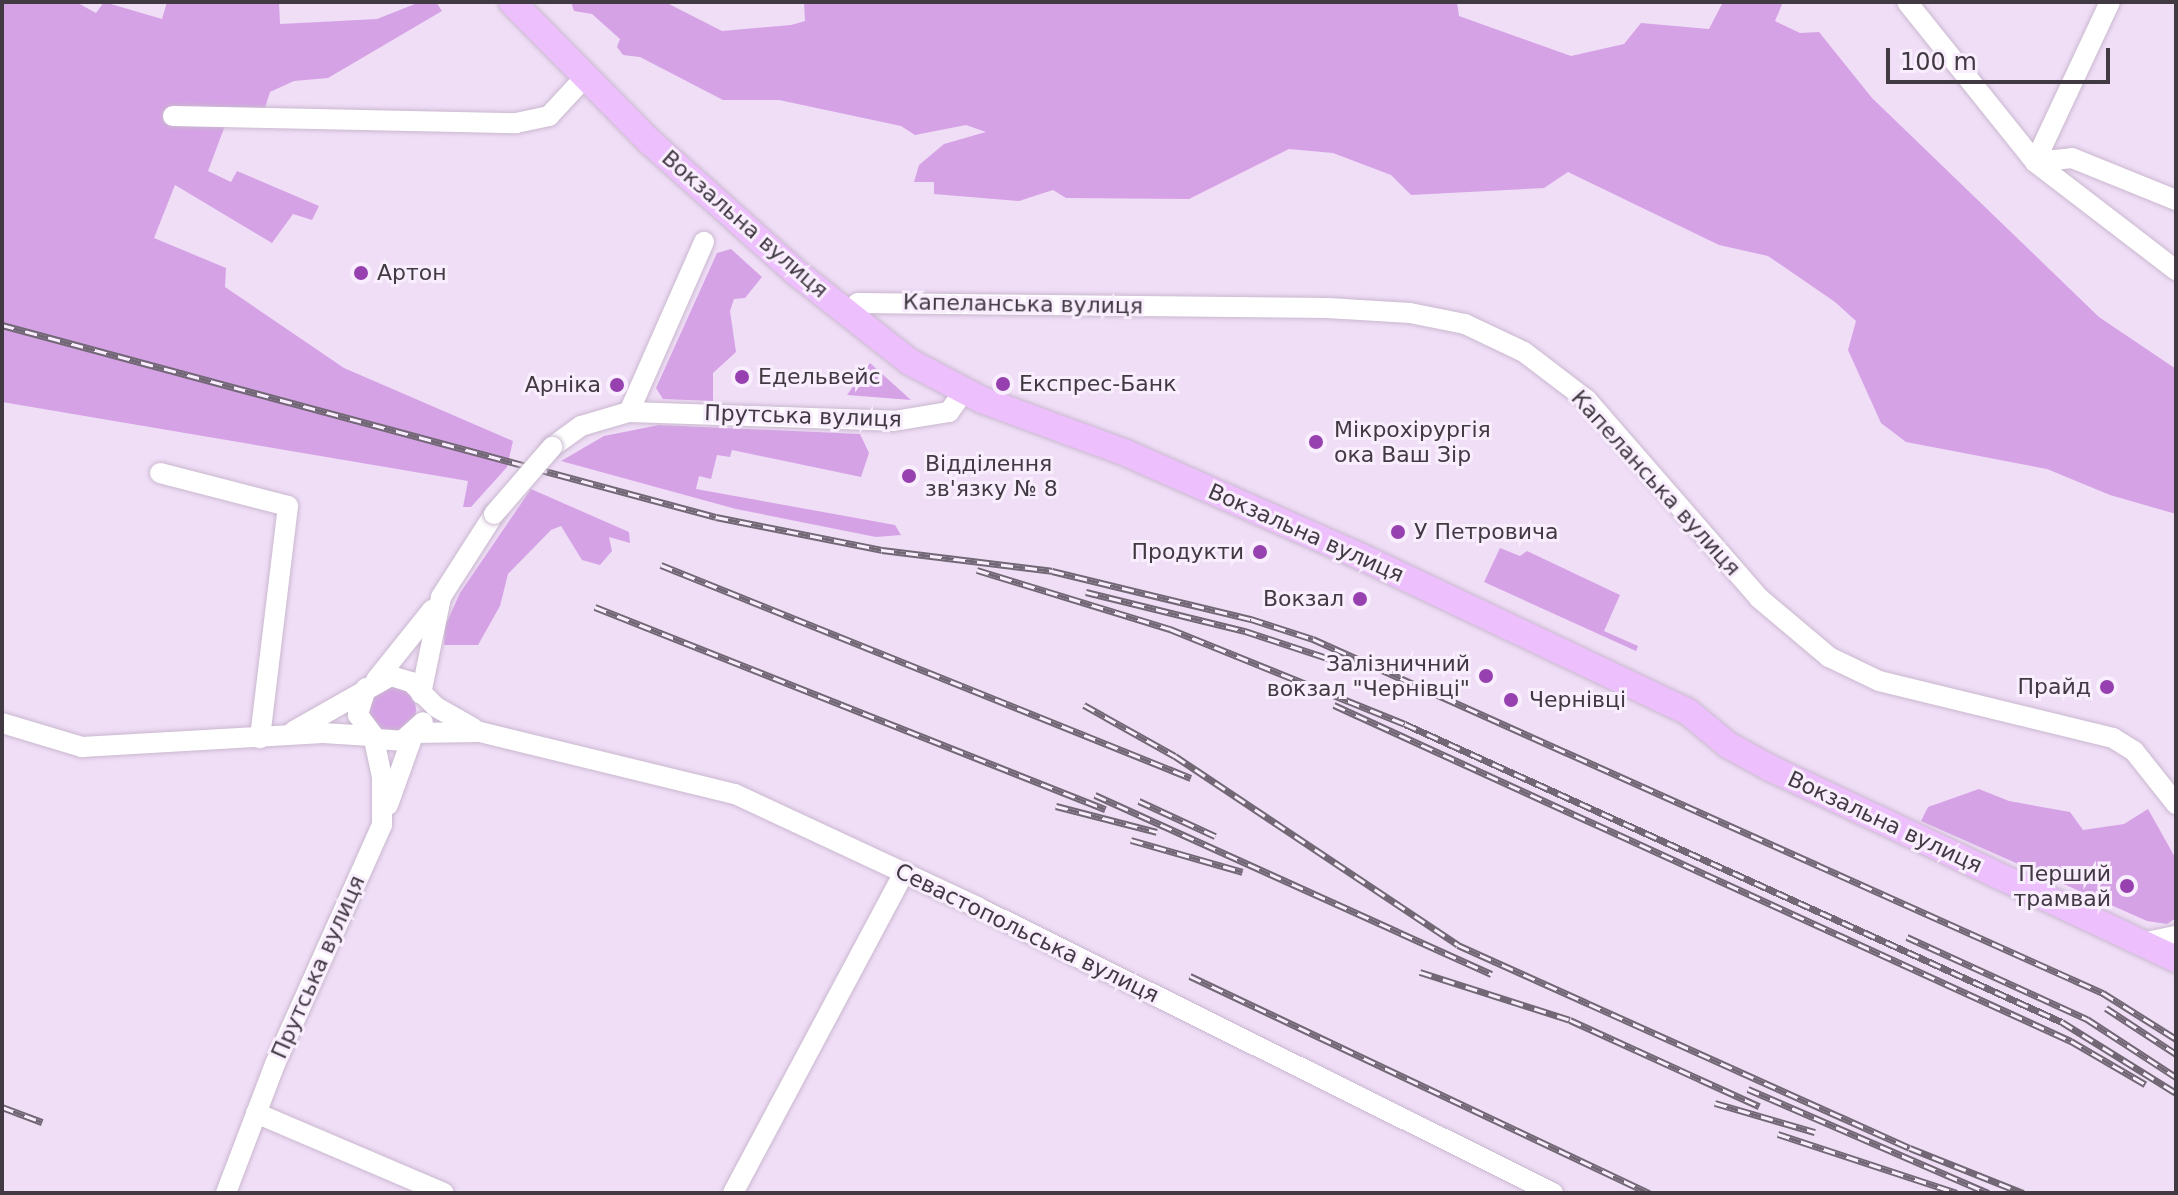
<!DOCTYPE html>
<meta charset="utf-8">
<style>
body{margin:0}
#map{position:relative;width:2178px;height:1195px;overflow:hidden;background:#f0def7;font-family:"DejaVu Sans",sans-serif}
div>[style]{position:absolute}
.green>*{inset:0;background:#d5a2e6}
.round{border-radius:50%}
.roads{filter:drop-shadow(0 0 2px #c9b8cf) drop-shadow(0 0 2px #c9b8cf)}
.minor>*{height:20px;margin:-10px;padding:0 10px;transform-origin:10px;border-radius:10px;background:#fff}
.major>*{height:26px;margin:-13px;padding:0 13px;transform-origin:13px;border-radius:13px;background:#eebffd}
.rail>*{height:7px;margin-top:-3.5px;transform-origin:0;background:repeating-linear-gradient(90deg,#f9eefd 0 12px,#726875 0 24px);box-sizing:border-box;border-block:2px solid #726875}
.bridges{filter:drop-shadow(0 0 2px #c9b8cf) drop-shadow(0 0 2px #c9b8cf)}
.minor-bridge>*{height:20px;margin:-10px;padding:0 10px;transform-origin:10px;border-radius:10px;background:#fff}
.dots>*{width:22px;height:22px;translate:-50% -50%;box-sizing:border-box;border:4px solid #f9eefd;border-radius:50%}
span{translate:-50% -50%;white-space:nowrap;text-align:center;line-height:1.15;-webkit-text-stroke:6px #f9eefd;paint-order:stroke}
.street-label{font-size:22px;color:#413a43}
.poi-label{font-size:22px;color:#413a43}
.left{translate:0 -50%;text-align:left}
.right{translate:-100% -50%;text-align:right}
.frame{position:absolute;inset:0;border:4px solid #413a43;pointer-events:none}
.scale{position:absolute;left:1886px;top:48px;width:224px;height:36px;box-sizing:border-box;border:4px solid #413a43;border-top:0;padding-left:10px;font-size:24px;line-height:28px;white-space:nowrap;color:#413a43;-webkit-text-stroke:6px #f9eefd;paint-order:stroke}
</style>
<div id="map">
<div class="green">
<i style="clip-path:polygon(2px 2px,76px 2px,96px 13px,104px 2px,162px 19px,167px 2px,279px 2px,280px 24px,377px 19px,420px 2px,436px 2px,442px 11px,328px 78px,294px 81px,270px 92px,264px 111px,226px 123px,208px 171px,231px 182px,237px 171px,319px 206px,312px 220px,293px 214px,272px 243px,175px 185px,154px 238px,226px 268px,225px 287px,344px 368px,513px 441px,507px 467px,471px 507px,463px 507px,468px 481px,2px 402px)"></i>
<i style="clip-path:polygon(571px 2px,665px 2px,722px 31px,791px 25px,805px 21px,804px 3px,818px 2px,1457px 2px,1459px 16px,1571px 56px,1624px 44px,1641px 23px,1709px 29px,1723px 2px,1783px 2px,1775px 21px,1800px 33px,1819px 32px,1872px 98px,2099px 317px,2176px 369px,2176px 514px,2110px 495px,2047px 469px,1906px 442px,1881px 423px,1848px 350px,1856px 321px,1835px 302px,1768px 256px,1719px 245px,1568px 172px,1544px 188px,1411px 195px,1391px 175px,1333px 153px,1289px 149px,1189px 199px,1066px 198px,1053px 190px,1019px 201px,934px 194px,934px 182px,914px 182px,919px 165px,944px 144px,986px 132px,966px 125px,915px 135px,901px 126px,779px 100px,723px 100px,640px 57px,623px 55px,617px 47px,620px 39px,592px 14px,574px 11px)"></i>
<i style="clip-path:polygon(731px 249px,762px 277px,745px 298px,734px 299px,730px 311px,736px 352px,713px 373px,713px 401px,663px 399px,656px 388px,717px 253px)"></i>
<i style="clip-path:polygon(870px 363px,911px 400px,847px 395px)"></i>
<i style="clip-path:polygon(659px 425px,860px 434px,869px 453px,861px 477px,732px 450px,730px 457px,717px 455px,711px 479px,699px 476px,696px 489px,895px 525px,901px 535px,876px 537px,736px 509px,561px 461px,604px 436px)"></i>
<i style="clip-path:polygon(531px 489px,629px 532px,630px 543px,609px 537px,612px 551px,600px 565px,582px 560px,561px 526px,551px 530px,508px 574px,500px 606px,478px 645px,444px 645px,445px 626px,460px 593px)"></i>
<i style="clip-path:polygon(1500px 548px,1520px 556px,1527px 551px,1620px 595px,1604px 631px,1638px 646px,1636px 651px,1484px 582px)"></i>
<i class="round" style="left:368px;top:686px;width:48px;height:48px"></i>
<i style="clip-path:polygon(1979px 789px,2009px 801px,2070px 812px,2083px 830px,2124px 824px,2148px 809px,2176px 859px,2176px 918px,2167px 924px,2147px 921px,1921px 821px,1928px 807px)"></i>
</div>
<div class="roads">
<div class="minor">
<i style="left:1907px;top:2px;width:205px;rotate:51.3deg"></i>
<i style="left:2035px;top:162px;width:178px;rotate:37.5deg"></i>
<i style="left:173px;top:116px;width:343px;rotate:1.2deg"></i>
<i style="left:516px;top:123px;width:34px;rotate:-12deg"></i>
<i style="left:549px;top:116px;width:54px;rotate:-47.2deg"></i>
<i style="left:2035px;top:162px;width:177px;rotate:-64.9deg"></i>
<i style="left:2035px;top:162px;width:37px;rotate:-6deg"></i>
<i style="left:2072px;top:158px;width:112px;rotate:22deg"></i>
<i style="left:849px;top:314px;width:14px;rotate:-51deg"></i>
<i style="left:858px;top:303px;width:469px;rotate:0.6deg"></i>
<i style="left:1327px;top:308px;width:83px;rotate:3.4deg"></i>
<i style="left:1410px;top:313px;width:56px;rotate:11.3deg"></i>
<i style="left:1465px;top:324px;width:65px;rotate:25.4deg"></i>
<i style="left:1524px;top:352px;width:79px;rotate:37.3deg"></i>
<i style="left:1587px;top:400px;width:262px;rotate:49deg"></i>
<i style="left:1759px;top:598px;width:92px;rotate:40.1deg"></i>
<i style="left:1829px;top:657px;width:55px;rotate:25.6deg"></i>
<i style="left:1879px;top:681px;width:241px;rotate:13.7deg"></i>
<i style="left:2113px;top:738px;width:25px;rotate:32deg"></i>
<i style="left:2134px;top:751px;width:68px;rotate:51.6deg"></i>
<i style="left:629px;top:412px;width:186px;rotate:-66.2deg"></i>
<i style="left:552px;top:447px;width:36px;rotate:-36deg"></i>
<i style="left:581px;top:426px;width:50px;rotate:-16.3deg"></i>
<i style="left:629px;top:412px;width:265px;rotate:1.9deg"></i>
<i style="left:894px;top:421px;width:56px;rotate:-9.3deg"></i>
<i style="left:949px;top:412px;width:26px;rotate:-54deg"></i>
<i style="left:160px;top:473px;width:132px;rotate:14.5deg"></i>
<i style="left:288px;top:506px;width:234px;rotate:96.9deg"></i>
<i style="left:376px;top:680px;width:90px;rotate:-51.3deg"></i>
<i style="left:366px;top:688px;width:28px;rotate:107deg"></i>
<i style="left:358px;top:715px;width:30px;rotate:53deg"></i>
<i style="left:376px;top:739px;width:26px;rotate:4deg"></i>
<i style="left:402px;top:741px;width:28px;rotate:-42deg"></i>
<i style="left:421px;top:694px;width:99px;rotate:-78.3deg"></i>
<i style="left:441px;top:597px;width:98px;rotate:-57.4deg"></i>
<i style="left:2px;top:723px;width:84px;rotate:16.7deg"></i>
<i style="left:82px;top:747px;width:241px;rotate:-3.3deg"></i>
<i style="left:323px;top:733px;width:48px;rotate:3.6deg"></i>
<i style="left:294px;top:731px;width:112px;rotate:-29.6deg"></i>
<i style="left:391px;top:676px;width:21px;rotate:17deg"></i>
<i style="left:411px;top:682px;width:35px;rotate:45deg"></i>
<i style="left:436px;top:707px;width:43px;rotate:29.6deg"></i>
<i style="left:415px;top:733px;width:65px;rotate:-0.9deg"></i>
<i style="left:480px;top:732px;width:262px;rotate:13.7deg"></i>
<i style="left:735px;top:794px;width:269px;rotate:25deg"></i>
<i style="left:979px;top:908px;width:641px;rotate:26.41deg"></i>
<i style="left:388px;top:805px;width:74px;rotate:-70.3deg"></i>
<i style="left:2142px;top:943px;width:35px;rotate:-12deg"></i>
<i style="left:256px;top:1113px;width:204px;rotate:23.1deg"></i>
<i style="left:226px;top:1193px;width:138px;rotate:-69.2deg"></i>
<i style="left:275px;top:1064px;width:262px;rotate:-65.9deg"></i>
<i style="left:382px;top:825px;width:48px;rotate:-90deg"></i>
<i style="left:382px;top:777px;width:40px;rotate:-102deg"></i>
<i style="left:733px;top:1193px;width:363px;rotate:-61.9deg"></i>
</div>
<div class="major">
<i style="left:512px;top:2px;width:195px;rotate:45.4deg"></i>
<i style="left:649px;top:141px;width:200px;rotate:41.8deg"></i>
<i style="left:798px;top:274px;width:142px;rotate:38.2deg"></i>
<i style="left:910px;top:362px;width:81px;rotate:27.8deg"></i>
<i style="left:982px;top:400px;width:153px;rotate:20.2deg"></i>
<i style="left:1126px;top:453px;width:258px;rotate:23.8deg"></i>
<i style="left:1362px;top:557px;width:360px;rotate:25.4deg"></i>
<i style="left:1687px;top:711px;width:53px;rotate:39.7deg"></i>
<i style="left:1728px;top:745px;width:48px;rotate:28.7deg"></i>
<i style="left:1770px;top:768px;width:449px;rotate:25.2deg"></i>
</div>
</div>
<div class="rail">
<i style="left:2px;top:325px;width:739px;rotate:15.05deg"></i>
<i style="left:716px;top:517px;width:169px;rotate:11.2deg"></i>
<i style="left:882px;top:550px;width:171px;rotate:7deg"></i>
<i style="left:1052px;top:571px;width:205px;rotate:13.6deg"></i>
<i style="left:1251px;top:619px;width:65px;rotate:17.9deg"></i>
<i style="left:1313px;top:639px;width:866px;rotate:24.14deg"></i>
<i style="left:2103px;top:993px;width:86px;rotate:32.2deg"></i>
<i style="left:661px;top:565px;width:571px;rotate:21.89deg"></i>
<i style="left:977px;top:570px;width:202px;rotate:17deg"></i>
<i style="left:1170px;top:629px;width:253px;rotate:22deg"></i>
<i style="left:1405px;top:724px;width:721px;rotate:24.4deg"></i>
<i style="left:2062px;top:1022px;width:134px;rotate:31.9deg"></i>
<i style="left:1086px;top:592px;width:164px;rotate:13.8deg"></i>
<i style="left:1245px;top:631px;width:93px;rotate:18.2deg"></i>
<i style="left:595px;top:607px;width:549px;rotate:21.61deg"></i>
<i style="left:1084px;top:705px;width:104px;rotate:29.3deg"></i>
<i style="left:1175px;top:756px;width:340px;rotate:33.7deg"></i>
<i style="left:1458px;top:945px;width:495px;rotate:24.2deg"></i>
<i style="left:1910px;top:1148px;width:122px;rotate:21.7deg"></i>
<i style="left:1334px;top:705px;width:810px;rotate:24.51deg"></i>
<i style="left:2071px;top:1041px;width:86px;rotate:30.2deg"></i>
<i style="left:1095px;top:795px;width:435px;rotate:24.3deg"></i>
<i style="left:1139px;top:801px;width:84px;rotate:24.7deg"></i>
<i style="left:1056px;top:806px;width:104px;rotate:14.4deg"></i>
<i style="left:1131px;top:840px;width:116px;rotate:15.9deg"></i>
<i style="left:1907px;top:937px;width:198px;rotate:24.5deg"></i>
<i style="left:2087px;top:1019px;width:106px;rotate:33.1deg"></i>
<i style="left:1420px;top:972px;width:157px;rotate:17.7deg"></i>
<i style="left:1570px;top:1020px;width:208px;rotate:24.5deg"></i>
<i style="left:1190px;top:976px;width:508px;rotate:25.3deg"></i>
<i style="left:2106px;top:1008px;width:84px;rotate:33.3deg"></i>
<i style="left:1748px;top:1089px;width:262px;rotate:23.4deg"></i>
<i style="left:1715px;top:1103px;width:104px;rotate:16.2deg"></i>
<i style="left:2px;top:1107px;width:43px;rotate:20.6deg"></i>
<i style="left:1778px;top:1134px;width:188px;rotate:18.2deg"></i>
</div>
<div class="bridges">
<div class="minor-bridge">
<i style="left:494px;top:514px;width:89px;rotate:-49.1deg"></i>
</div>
</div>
<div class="dots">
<i style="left:361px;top:273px;background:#9641af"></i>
<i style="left:742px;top:377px;background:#9641af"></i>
<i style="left:1003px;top:384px;background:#9641af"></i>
<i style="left:617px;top:385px;background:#9641af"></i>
<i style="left:1316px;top:442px;background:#9641af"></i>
<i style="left:909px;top:476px;background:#9641af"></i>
<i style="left:1398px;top:532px;background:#9641af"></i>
<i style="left:1260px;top:552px;background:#9641af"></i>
<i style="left:1360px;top:599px;background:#9641af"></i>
<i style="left:1486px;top:676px;background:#9641af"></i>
<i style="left:2107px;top:687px;background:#9641af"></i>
<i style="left:1511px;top:700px;background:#9641af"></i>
<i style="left:2127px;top:886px;background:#9641af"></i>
</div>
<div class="street-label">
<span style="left:745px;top:224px;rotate:41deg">Вокзальна вулиця</span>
<span style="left:1023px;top:304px;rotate:1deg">Капеланська вулиця</span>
<span style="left:803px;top:416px;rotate:2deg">Прутська вулиця</span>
<span style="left:1656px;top:483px;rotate:48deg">Капеланська вулиця</span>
<span style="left:1306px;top:533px;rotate:24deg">Вокзальна вулиця</span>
<span style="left:1885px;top:822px;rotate:25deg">Вокзальна вулиця</span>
<span style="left:1027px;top:933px;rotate:26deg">Севастопольська вулиця</span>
<span style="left:318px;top:967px;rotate:-66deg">Прутська вулиця</span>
</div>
<div class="poi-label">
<span class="left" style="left:377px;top:273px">Артон</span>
<span class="left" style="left:758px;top:377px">Едельвейс</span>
<span class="left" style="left:1019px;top:384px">Eкспрес-Банк</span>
<span class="right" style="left:601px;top:385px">Арніка</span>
<span class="left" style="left:1334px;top:442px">Мікрохірургія<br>ока Ваш Зір</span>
<span class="left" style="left:925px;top:476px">Відділення<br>зв'язку № 8</span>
<span class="left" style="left:1414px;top:532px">У Петровича</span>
<span class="right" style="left:1244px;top:552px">Продукти</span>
<span class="right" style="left:1344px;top:599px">Вокзал</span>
<span class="right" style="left:1470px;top:676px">Залізничний<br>вокзал "Чернівці"</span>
<span class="right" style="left:2091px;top:687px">Прайд</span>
<span class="left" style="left:1529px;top:700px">Чернівці</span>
<span class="right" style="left:2111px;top:886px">Перший<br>трамвай</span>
</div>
<div class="frame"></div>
<div class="scale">100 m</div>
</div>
